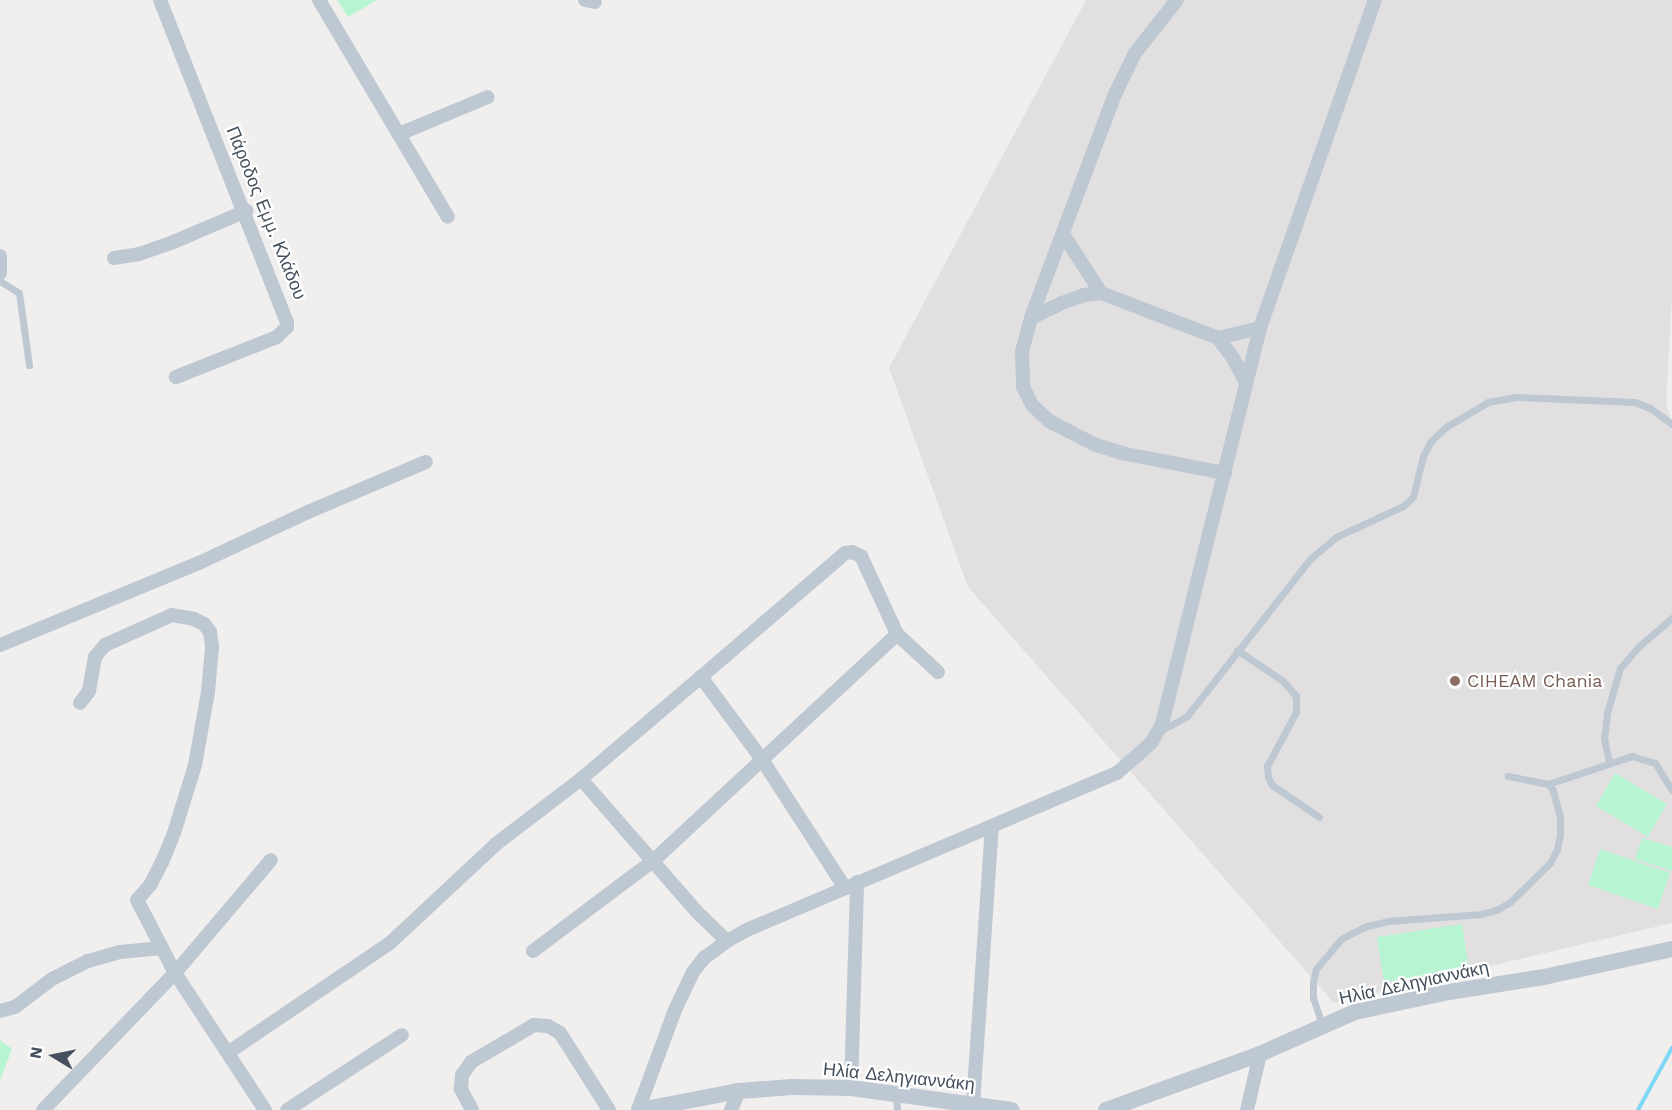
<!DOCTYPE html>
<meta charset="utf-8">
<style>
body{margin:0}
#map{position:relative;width:1672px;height:1110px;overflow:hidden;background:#f1eeee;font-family:"Work Sans",sans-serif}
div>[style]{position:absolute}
.education>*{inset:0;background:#e2dfe0}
.green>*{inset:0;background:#b7f4d1}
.stream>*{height:4px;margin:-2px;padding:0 2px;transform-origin:2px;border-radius:2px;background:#7fd7f6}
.service>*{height:7px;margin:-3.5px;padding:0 3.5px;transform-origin:3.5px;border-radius:3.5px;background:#bdc8d2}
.minor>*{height:14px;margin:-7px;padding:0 7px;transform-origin:7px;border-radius:7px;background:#bdc8d2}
.tertiary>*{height:16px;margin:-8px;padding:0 8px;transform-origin:8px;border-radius:8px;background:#bdc8d2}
.dots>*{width:16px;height:16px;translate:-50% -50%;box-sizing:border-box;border:3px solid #fff;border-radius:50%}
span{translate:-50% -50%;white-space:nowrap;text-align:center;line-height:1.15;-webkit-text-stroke:4.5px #fff;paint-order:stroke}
.street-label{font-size:18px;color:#44505e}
.education-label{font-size:18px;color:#785e54}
.left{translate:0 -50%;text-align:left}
.north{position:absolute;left:24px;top:1026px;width:60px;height:60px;-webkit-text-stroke:4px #fff;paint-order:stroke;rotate:280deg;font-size:16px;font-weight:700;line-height:24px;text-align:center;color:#44505e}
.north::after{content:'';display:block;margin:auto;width:21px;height:27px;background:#44505e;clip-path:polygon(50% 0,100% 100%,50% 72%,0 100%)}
</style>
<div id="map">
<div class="education">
<i style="clip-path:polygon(1086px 0,1672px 0,1672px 295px,1666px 403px,1672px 423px,1672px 923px,1334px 1003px,968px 587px,889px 368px)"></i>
</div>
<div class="green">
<i style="clip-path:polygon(337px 0,377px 0,348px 17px)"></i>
<i style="clip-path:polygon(1615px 773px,1667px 804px,1648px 837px,1596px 806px)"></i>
<i style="clip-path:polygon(1642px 838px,1672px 847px,1672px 871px,1635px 859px)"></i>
<i style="clip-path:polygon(1600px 849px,1670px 873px,1658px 909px,1588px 885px)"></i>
<i style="clip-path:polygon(1462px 924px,1469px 969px,1384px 982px,1377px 937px)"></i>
<i style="clip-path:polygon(0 1040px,12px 1049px,0 1081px)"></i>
</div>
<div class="stream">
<i style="left:1638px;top:1110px;width:71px;rotate:-61.3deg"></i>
</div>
<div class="service">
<i style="left:0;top:281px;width:22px;rotate:32deg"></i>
<i style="left:19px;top:293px;width:73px;rotate:82.1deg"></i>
<i style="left:1237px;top:650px;width:55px;rotate:34deg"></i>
<i style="left:1283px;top:681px;width:20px;rotate:49deg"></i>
<i style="left:1296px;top:696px;width:16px;rotate:90deg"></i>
<i style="left:1296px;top:712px;width:61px;rotate:118.2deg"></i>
<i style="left:1267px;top:766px;width:11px;rotate:85deg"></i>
<i style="left:1268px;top:777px;width:9px;rotate:63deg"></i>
<i style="left:1272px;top:785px;width:57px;rotate:34.2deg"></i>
<i style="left:1162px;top:730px;width:29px;rotate:-29deg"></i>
<i style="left:1187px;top:716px;width:199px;rotate:-51.9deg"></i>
<i style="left:1310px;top:559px;width:34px;rotate:-40deg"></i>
<i style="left:1336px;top:537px;width:74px;rotate:-24.8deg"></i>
<i style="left:1403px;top:506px;width:13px;rotate:-42deg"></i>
<i style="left:1413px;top:497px;width:42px;rotate:-76.3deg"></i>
<i style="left:1423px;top:456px;width:17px;rotate:-62deg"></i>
<i style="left:1431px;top:441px;width:21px;rotate:-43deg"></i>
<i style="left:1446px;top:427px;width:49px;rotate:-30.8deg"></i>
<i style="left:1488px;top:402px;width:27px;rotate:-10deg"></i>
<i style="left:1515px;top:397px;width:120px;rotate:2.4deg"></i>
<i style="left:1635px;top:402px;width:16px;rotate:22deg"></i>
<i style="left:1650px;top:408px;width:27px;rotate:36deg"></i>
<i style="left:1609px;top:762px;width:24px;rotate:-102deg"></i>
<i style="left:1604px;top:739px;width:26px;rotate:-83deg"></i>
<i style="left:1607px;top:713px;width:47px;rotate:-73.9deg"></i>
<i style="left:1620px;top:668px;width:28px;rotate:-49deg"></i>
<i style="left:1638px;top:647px;width:45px;rotate:-40.5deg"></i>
<i style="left:1548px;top:784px;width:89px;rotate:-18.4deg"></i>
<i style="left:1632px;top:756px;width:24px;rotate:17deg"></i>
<i style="left:1655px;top:763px;width:32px;rotate:58deg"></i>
<i style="left:1322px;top:1025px;width:28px;rotate:-108deg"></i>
<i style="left:1313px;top:998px;width:17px;rotate:-90deg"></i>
<i style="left:1313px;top:981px;width:12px;rotate:-76deg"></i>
<i style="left:1316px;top:969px;width:39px;rotate:-50deg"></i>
<i style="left:1341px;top:939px;width:29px;rotate:-27deg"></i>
<i style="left:1367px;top:926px;width:22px;rotate:-13deg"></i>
<i style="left:1388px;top:921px;width:94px;rotate:-4.3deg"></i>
<i style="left:1482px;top:914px;width:17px;rotate:-17deg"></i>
<i style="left:1498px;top:909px;width:13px;rotate:-29deg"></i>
<i style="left:1509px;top:903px;width:57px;rotate:-44.3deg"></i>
<i style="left:1550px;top:863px;width:16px;rotate:-63deg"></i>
<i style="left:1557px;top:849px;width:14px;rotate:-78deg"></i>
<i style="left:1560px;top:835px;width:18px;rotate:-90deg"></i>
<i style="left:1560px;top:817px;width:28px;rotate:-105deg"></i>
<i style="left:1553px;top:790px;width:8px;rotate:-130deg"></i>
<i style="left:1548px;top:784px;width:41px;rotate:-168.7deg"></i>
<i style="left:896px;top:1096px;width:14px;rotate:86deg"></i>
</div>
<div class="minor">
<i style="left:160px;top:0;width:346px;rotate:68.5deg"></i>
<i style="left:287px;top:322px;width:5px;rotate:90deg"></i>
<i style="left:287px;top:327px;width:14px;rotate:135deg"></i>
<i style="left:277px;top:337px;width:109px;rotate:158.4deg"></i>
<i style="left:319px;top:0;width:252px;rotate:59.3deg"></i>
<i style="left:585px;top:0;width:10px;rotate:11deg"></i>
<i style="left:1177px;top:0;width:68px;rotate:128.4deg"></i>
<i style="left:1135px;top:53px;width:46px;rotate:116deg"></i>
<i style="left:1115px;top:94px;width:239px;rotate:110.6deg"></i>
<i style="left:1031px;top:318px;width:35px;rotate:105deg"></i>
<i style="left:1022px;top:352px;width:35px;rotate:88deg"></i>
<i style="left:1023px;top:387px;width:20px;rotate:63deg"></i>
<i style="left:1032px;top:405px;width:23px;rotate:43deg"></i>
<i style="left:1049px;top:421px;width:53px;rotate:27.1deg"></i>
<i style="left:1096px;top:445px;width:31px;rotate:17deg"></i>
<i style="left:1126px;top:454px;width:101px;rotate:10.9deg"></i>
<i style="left:399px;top:134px;width:96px;rotate:-22.6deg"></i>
<i style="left:1063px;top:234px;width:70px;rotate:57.2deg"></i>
<i style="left:0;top:256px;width:17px;rotate:90deg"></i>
<i style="left:114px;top:258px;width:25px;rotate:-9deg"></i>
<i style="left:139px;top:254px;width:34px;rotate:-19deg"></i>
<i style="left:171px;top:243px;width:82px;rotate:-23.1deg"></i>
<i style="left:1031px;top:318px;width:34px;rotate:-26deg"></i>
<i style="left:1062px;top:303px;width:23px;rotate:-20deg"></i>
<i style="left:1084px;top:295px;width:17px;rotate:-7deg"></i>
<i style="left:1101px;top:293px;width:125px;rotate:21deg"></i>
<i style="left:1218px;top:338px;width:25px;rotate:53deg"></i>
<i style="left:1233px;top:358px;width:27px;rotate:62deg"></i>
<i style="left:1218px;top:338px;width:43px;rotate:-13.4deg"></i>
<i style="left:0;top:645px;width:215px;rotate:-22.4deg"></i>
<i style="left:199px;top:563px;width:120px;rotate:-25.1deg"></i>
<i style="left:308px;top:512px;width:128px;rotate:-23deg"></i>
<i style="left:701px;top:677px;width:190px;rotate:-40.7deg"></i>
<i style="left:845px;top:553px;width:7px;rotate:-8deg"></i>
<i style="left:852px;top:552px;width:10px;rotate:24deg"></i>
<i style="left:861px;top:556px;width:86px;rotate:65.2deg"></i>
<i style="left:80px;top:703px;width:15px;rotate:-53deg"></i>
<i style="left:89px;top:691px;width:35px;rotate:-80deg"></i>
<i style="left:95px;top:657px;width:16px;rotate:-50deg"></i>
<i style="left:105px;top:645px;width:73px;rotate:-24.1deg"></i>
<i style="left:172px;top:615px;width:22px;rotate:10deg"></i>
<i style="left:194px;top:619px;width:11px;rotate:27deg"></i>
<i style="left:204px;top:624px;width:10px;rotate:53deg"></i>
<i style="left:210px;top:632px;width:15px;rotate:82deg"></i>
<i style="left:212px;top:647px;width:45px;rotate:95.1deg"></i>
<i style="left:208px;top:692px;width:74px;rotate:100.1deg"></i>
<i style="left:195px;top:765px;width:71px;rotate:107.2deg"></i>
<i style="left:174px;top:833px;width:31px;rotate:112deg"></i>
<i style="left:162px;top:862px;width:25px;rotate:117deg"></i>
<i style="left:151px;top:884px;width:21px;rotate:131deg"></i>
<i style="left:137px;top:900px;width:82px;rotate:62.5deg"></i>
<i style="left:175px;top:973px;width:164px;rotate:56.7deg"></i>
<i style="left:581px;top:779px;width:175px;rotate:48.9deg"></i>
<i style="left:696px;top:911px;width:43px;rotate:44.1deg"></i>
<i style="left:533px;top:951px;width:150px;rotate:-36.9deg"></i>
<i style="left:653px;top:861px;width:333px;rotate:-42.9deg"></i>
<i style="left:897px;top:634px;width:56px;rotate:42.8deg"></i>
<i style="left:0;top:1011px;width:16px;rotate:-15deg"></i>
<i style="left:15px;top:1007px;width:46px;rotate:-37.1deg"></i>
<i style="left:52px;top:979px;width:40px;rotate:-26.6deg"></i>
<i style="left:88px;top:961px;width:33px;rotate:-16deg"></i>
<i style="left:120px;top:952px;width:42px;rotate:-5.4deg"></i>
<i style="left:229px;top:1052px;width:194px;rotate:-34.1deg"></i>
<i style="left:390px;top:943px;width:145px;rotate:-43deg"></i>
<i style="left:496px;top:844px;width:107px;rotate:-37.4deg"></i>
<i style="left:581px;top:779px;width:157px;rotate:-40.4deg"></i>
<i style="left:701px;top:677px;width:101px;rotate:53.5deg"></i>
<i style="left:761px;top:758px;width:155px;rotate:57.1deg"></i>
<i style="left:851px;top:1088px;width:206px;rotate:-88.3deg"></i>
<i style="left:973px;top:1104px;width:277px;rotate:-86.1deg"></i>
<i style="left:43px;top:1110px;width:190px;rotate:-46.1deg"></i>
<i style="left:175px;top:973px;width:148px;rotate:-49.7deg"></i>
<i style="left:287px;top:1110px;width:137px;rotate:-33.1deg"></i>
<i style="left:472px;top:1110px;width:24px;rotate:-118deg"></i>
<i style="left:461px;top:1089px;width:14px;rotate:-86deg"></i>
<i style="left:462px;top:1075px;width:16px;rotate:-55deg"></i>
<i style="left:471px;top:1062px;width:73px;rotate:-30.4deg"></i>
<i style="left:534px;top:1025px;width:14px;rotate:4deg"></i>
<i style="left:548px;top:1026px;width:14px;rotate:30deg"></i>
<i style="left:560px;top:1033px;width:91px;rotate:57.5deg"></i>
<i style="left:638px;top:1110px;width:107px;rotate:-69.7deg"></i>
<i style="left:675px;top:1010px;width:42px;rotate:-64.7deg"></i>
<i style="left:693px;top:972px;width:18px;rotate:-52deg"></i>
<i style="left:704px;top:958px;width:29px;rotate:-36deg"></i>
<i style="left:727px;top:941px;width:25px;rotate:-29deg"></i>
<i style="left:749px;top:929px;width:400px;rotate:-23deg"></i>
<i style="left:1117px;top:773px;width:45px;rotate:-41.4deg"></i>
<i style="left:1151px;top:743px;width:22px;rotate:-60deg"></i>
<i style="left:1162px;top:724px;width:408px;rotate:-76.1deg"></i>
<i style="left:1260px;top:328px;width:348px;rotate:-70.7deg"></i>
<i style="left:731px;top:1110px;width:21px;rotate:-67deg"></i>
<i style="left:1247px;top:1110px;width:57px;rotate:-76.9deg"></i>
</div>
<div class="tertiary">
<i style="left:640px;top:1110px;width:101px;rotate:-10.9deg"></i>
<i style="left:739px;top:1091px;width:53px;rotate:-4.3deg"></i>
<i style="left:792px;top:1087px;width:59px;rotate:1deg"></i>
<i style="left:851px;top:1088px;width:162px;rotate:7.8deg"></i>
<i style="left:1106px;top:1110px;width:164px;rotate:-20deg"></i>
<i style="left:1260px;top:1054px;width:104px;rotate:-23.9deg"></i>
<i style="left:1355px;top:1012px;width:96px;rotate:-12deg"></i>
<i style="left:1449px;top:992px;width:96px;rotate:-9deg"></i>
<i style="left:1544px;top:977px;width:131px;rotate:-12.3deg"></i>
</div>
<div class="dots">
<i style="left:1455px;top:681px;background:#8d6e63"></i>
</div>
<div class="street-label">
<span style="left:266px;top:213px;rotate:68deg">Πάροδος Εμμ. Κλάδου</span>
<span style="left:1414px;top:983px;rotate:-12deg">Ηλία Δεληγιαννάκη</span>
<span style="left:899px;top:1077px;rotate:6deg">Ηλία Δεληγιαννάκη</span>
</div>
<div class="education-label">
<span class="left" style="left:1467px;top:681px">CIHEAM Chania</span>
</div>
<div class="north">N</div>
</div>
